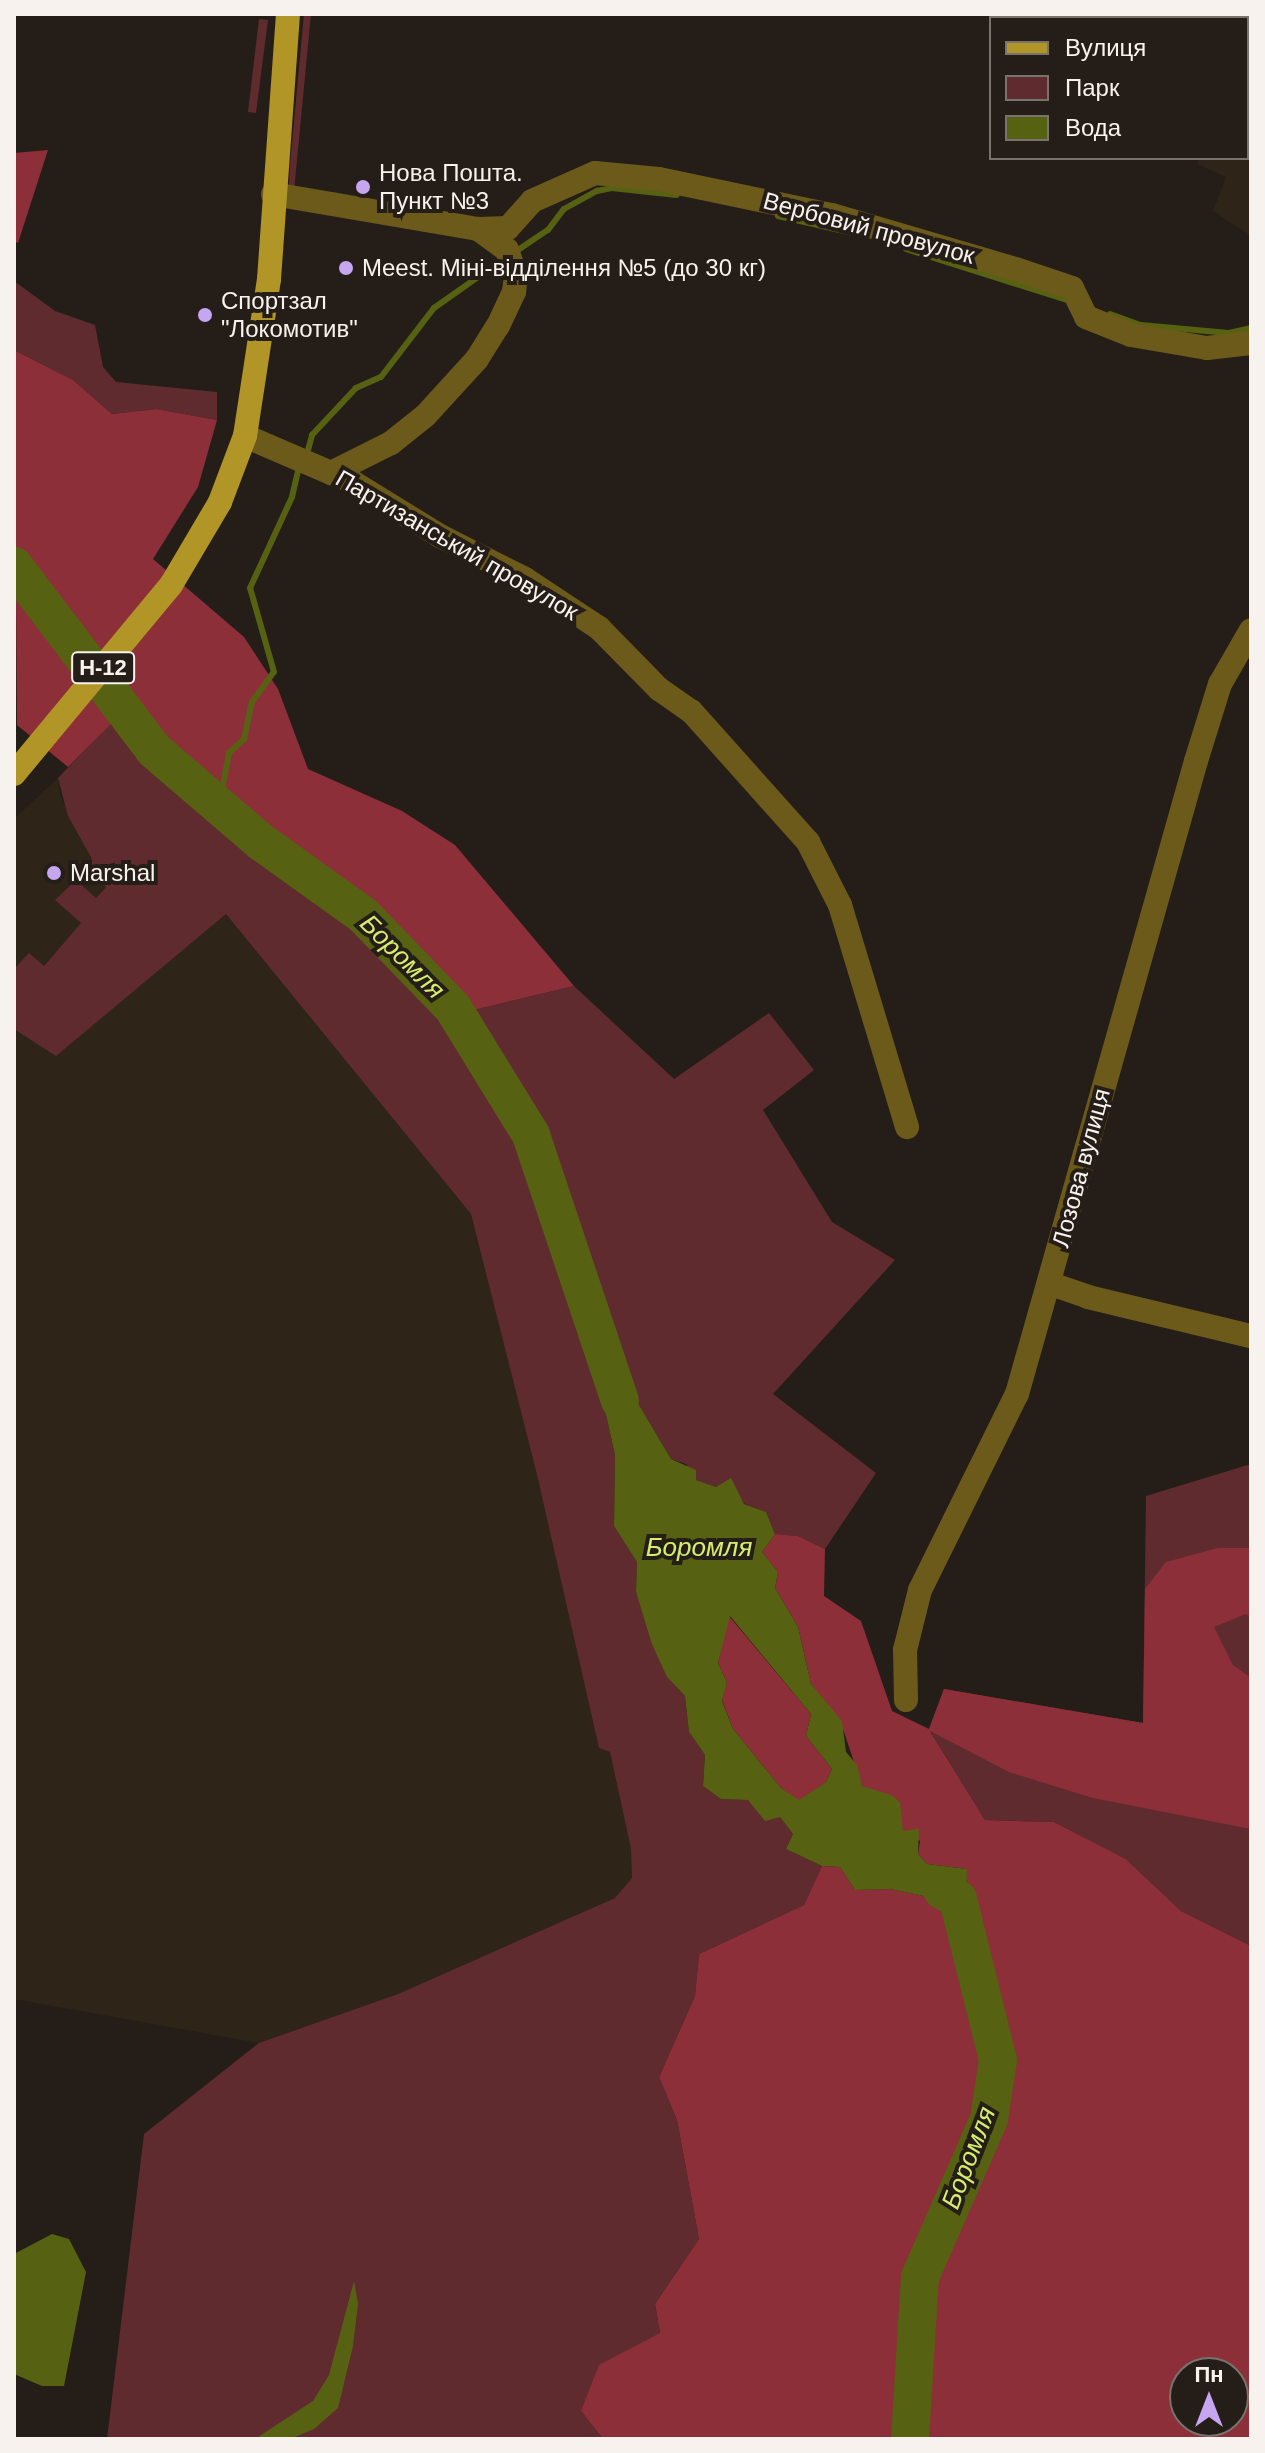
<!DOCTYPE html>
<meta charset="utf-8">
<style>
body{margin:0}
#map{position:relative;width:1265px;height:2453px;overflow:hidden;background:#251e18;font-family:Arial,sans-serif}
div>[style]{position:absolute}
.built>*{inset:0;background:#2f2418}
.green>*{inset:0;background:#602b2e}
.forest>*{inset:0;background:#8c2f38}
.water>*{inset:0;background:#566212}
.stream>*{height:6px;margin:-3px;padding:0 3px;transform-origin:3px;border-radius:3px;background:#566212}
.river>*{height:38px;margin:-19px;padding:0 19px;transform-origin:19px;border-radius:19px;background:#566212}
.minor>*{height:24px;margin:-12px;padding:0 12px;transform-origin:12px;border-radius:12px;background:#6c5a1a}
.major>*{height:24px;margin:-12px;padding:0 12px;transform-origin:12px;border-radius:12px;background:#b29527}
.dots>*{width:22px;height:22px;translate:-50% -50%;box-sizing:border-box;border:4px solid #251e18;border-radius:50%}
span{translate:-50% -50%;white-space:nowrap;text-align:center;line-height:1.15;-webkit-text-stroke:8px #251e18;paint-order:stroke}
.shield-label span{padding:2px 6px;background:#251e18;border:2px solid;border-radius:6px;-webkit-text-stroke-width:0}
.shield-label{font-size:22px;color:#f7f2ed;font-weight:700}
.poi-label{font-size:24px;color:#f7f2ed}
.left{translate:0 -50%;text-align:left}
.street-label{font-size:24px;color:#f7f2ed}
.water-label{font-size:26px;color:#d6ed6d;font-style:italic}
.frame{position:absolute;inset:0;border:16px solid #f7f2ed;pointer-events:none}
.legend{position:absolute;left:989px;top:16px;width:260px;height:144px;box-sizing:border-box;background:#251e18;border:2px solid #79736d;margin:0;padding:10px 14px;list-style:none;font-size:24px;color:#f7f2ed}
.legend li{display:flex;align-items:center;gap:16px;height:40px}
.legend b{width:40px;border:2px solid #79736d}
.north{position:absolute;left:1169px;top:2357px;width:80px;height:80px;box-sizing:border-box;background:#251e18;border:2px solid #79736d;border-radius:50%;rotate:0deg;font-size:22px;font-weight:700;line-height:32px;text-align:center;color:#f7f2ed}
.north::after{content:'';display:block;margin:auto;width:28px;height:36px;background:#c6a6f0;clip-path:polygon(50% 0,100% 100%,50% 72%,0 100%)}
</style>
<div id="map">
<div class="built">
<i style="clip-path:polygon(1251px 29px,1251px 236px,1213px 211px,1226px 177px,1197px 164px,1200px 158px,1247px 158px)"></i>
<i style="clip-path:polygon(58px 778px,60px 795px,92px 859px,87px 866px,106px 886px,96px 898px,75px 880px,82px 923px,43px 966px,14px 969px,14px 819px)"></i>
<i style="clip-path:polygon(226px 914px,471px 1214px,538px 1479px,599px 1748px,610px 1752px,631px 1849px,632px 1878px,615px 1898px,398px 1994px,259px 2043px,14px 1999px,14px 1029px,56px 1055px)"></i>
</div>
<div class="green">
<i style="clip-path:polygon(304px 14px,311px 14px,294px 191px,289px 190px,290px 165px)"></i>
<i style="clip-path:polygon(259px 19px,268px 20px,256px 113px,248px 112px)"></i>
<i style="clip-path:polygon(14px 281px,55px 311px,95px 325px,103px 367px,116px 382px,217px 392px,217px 420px,156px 409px,112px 414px,73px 380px,14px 350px)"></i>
<i style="clip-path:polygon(120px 714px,154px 758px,219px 806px,261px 850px,363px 923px,453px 1015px,574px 986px,674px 1079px,769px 1013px,814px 1070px,763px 1110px,832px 1222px,895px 1260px,773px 1394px,876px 1473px,825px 1549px,798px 1536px,775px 1534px,766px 1512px,745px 1504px,735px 1493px,731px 1479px,716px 1487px,696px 1480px,686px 1464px,671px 1459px,632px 1393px,629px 1372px,619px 1353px,602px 1352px,598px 1379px,615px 1455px,614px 1526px,637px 1562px,636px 1592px,667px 1677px,685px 1696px,689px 1732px,705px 1755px,703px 1786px,721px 1799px,748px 1800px,780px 1817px,793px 1834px,786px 1849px,822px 1866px,804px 1905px,699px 1954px,695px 1996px,659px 2077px,677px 2120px,699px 2239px,655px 2304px,660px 2333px,581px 2411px,603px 2439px,107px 2439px,144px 2134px,259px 2043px,398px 1994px,615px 1898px,632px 1878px,631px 1849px,610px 1752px,599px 1748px,538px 1479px,471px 1214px,226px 914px,56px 1056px,14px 1029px,14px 969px,29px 953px,44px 966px,81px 923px,55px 900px,76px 880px,96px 898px,106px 887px,86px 865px,92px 859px,68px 816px,58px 778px)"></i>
<i style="clip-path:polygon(1251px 1464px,1251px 1946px,1181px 1911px,1126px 1859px,1054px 1822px,985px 1820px,929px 1729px,944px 1689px,1143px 1723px,1146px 1496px)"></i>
</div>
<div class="forest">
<i style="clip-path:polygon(48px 150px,18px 243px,14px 241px,14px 153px)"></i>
<i style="clip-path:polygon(14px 350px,73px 380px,112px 414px,156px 409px,217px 420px,198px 487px,153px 559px,244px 637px,278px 689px,308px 769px,402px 811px,455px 845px,574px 986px,453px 1015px,363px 923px,261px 850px,219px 806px,154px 758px,120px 715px,68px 767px,17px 725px)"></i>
<i style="clip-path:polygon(evenodd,775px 1534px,798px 1536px,825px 1549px,824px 1596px,861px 1621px,892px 1711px,929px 1729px,944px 1689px,1143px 1723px,1145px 1589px,1166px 1562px,1218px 1548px,1251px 1548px,1251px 1617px,1246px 1614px,1214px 1627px,1233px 1665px,1251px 1678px,1251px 1829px,1093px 1798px,1009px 1772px,930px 1731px,985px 1820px,1054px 1822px,1126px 1859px,1181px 1911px,1251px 1946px,1251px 2439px,603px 2439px,581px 2411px,599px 2365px,660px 2333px,655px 2304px,699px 2239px,677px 2120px,659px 2077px,695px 1996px,699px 1954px,804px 1905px,822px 1866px,840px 1867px,855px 1890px,890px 1889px,944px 1900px,965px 1928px,967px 1869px,927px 1864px,918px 1854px,920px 1841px,903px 1831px,897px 1817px,900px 1802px,862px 1786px,844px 1732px,811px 1684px,798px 1627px,775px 1588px,778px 1572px,762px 1552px,775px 1534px,1185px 2373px,1233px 2373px,1233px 2421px,1185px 2421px,1185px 2373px)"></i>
<i style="clip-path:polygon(729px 1616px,811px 1714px,806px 1736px,832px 1769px,826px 1782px,799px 1801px,781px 1788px,733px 1729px,722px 1700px,727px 1683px,718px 1663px)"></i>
</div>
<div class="water">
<i style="clip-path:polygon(evenodd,602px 1352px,619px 1352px,629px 1372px,632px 1393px,671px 1459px,696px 1470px,696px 1480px,716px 1487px,731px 1478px,744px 1504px,766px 1512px,775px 1534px,762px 1552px,778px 1572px,775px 1588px,798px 1627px,811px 1684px,842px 1721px,846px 1752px,857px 1765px,862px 1786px,891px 1795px,900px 1802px,903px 1831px,919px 1829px,918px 1854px,927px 1864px,967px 1869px,966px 1929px,943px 1900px,890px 1889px,855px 1890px,840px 1867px,822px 1866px,786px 1849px,793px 1834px,780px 1817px,765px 1821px,748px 1800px,721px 1799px,703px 1786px,705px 1755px,689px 1732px,685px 1696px,667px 1677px,652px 1644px,636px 1592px,637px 1562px,614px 1526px,615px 1455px,598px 1379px,602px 1352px,730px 1616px,811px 1714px,806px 1736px,832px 1769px,826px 1782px,799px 1800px,781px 1788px,733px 1729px,722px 1701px,727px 1683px,718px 1663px,730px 1616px)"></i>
<i style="clip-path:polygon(52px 2234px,69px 2239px,86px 2272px,64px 2386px,42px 2386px,14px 2374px,14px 2254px)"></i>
<i style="clip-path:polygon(354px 2281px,358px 2304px,353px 2346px,338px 2408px,314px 2429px,290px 2439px,255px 2439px,313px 2401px,329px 2375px)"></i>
</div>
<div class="stream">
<i style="left:778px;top:216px;width:77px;rotate:12.8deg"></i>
<i style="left:906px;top:249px;width:172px;rotate:17.6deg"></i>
<i style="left:515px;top:252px;width:40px;rotate:-34deg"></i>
<i style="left:548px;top:230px;width:26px;rotate:-53deg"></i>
<i style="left:564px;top:209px;width:38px;rotate:-29deg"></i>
<i style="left:597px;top:191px;width:15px;rotate:-11deg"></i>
<i style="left:612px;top:188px;width:65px;rotate:6.1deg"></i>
<i style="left:1110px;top:314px;width:33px;rotate:20deg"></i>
<i style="left:1141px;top:325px;width:88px;rotate:5.2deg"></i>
<i style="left:1229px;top:333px;width:23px;rotate:-13deg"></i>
<i style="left:307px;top:454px;width:20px;rotate:-75deg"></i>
<i style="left:312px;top:435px;width:64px;rotate:-46.9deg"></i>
<i style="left:356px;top:388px;width:27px;rotate:-24deg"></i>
<i style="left:381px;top:377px;width:87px;rotate:-52.5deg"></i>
<i style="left:434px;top:308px;width:87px;rotate:-35.2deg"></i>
<i style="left:219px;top:806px;width:54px;rotate:-79.3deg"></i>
<i style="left:229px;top:753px;width:21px;rotate:-43deg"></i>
<i style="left:244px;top:739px;width:38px;rotate:-78deg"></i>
<i style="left:252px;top:702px;width:37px;rotate:-54deg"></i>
<i style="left:274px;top:672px;width:87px;rotate:-105.9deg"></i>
<i style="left:250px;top:588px;width:100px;rotate:-65.2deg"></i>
<i style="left:292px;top:497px;width:31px;rotate:-77deg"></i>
</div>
<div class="river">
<i style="left:14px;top:566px;width:231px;rotate:52.7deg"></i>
<i style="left:154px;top:750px;width:141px;rotate:40.7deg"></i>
<i style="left:261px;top:842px;width:125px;rotate:35.6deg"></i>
<i style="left:363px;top:915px;width:129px;rotate:45.9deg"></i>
<i style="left:453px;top:1008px;width:149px;rotate:58.4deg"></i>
<i style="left:531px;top:1135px;width:280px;rotate:71.5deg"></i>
<i style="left:910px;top:2439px;width:162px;rotate:-86.5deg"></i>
<i style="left:920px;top:2277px;width:172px;rotate:-66.4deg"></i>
<i style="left:989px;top:2119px;width:60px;rotate:-81.3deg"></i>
<i style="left:998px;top:2060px;width:166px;rotate:-104deg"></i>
<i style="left:958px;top:1899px;width:18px;rotate:-151deg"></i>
</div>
<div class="minor">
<i style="left:273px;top:194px;width:208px;rotate:9.7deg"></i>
<i style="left:478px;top:229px;width:30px;rotate:-2deg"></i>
<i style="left:508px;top:228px;width:36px;rotate:-48deg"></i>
<i style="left:532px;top:201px;width:69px;rotate:-24deg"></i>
<i style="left:595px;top:173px;width:64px;rotate:5.4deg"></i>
<i style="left:659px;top:179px;width:177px;rotate:11.8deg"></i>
<i style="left:832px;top:215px;width:192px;rotate:16.4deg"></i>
<i style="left:1016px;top:269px;width:59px;rotate:18.7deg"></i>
<i style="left:1072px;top:288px;width:32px;rotate:64deg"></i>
<i style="left:1086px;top:317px;width:48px;rotate:21.8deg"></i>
<i style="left:1131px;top:335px;width:77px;rotate:9.7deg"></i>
<i style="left:1207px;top:348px;width:44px;rotate:-6.5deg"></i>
<i style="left:245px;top:436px;width:119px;rotate:23.3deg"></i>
<i style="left:354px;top:483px;width:101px;rotate:31.6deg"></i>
<i style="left:440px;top:536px;width:95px;rotate:26.8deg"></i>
<i style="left:525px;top:579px;width:89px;rotate:33.5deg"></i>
<i style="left:599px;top:628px;width:86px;rotate:45.5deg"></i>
<i style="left:659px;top:689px;width:39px;rotate:35deg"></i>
<i style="left:691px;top:711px;width:176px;rotate:48.2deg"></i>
<i style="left:808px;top:842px;width:71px;rotate:63.1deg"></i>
<i style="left:840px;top:905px;width:232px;rotate:73.2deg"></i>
<i style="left:331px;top:473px;width:67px;rotate:-26.6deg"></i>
<i style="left:391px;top:443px;width:43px;rotate:-38.5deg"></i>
<i style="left:425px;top:416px;width:77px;rotate:-47.6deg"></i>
<i style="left:477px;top:359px;width:39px;rotate:-58deg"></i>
<i style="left:498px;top:326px;width:38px;rotate:-65deg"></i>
<i style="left:514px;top:292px;width:16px;rotate:-83deg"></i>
<i style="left:516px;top:276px;width:28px;rotate:-109deg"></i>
<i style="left:507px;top:250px;width:36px;rotate:-144deg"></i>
<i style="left:1051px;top:1284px;width:39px;rotate:19deg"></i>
<i style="left:1088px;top:1297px;width:168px;rotate:13.5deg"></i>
<i style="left:906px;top:1700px;width:50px;rotate:-91.1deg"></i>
<i style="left:905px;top:1650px;width:62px;rotate:-76deg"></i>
<i style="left:920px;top:1590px;width:219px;rotate:-63.7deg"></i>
<i style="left:1017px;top:1394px;width:658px;rotate:-74.21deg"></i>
<i style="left:1196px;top:761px;width:81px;rotate:-72.7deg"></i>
<i style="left:1220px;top:684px;width:62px;rotate:-60.1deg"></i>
</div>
<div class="major">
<i style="left:14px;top:774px;width:246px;rotate:-50.3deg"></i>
<i style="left:171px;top:585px;width:96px;rotate:-59.4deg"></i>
<i style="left:220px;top:502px;width:71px;rotate:-69.3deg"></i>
<i style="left:245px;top:436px;width:159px;rotate:-81.3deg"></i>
<i style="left:269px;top:279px;width:266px;rotate:-85.9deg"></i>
</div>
<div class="dots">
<i style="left:363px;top:187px;background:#c6a6f0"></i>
<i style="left:346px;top:268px;background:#c6a6f0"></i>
<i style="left:205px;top:315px;background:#c6a6f0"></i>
<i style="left:54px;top:873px;background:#c6a6f0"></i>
</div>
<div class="shield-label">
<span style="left:103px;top:668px">Н-12</span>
</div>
<div class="poi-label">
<span class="left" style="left:379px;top:187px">Нова Пошта.<br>Пункт №3</span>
<span class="left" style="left:362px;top:268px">Meest. Міні-відділення №5 (до 30 кг)</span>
<span class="left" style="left:221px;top:315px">Спортзал<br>"Локомотив"</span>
<span class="left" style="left:70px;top:873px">Marshal</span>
</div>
<div class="street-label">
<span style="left:869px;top:228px;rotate:15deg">Вербовий провулок</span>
<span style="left:457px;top:545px;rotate:30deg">Партизанський провулок</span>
<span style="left:1081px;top:1168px;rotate:-75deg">Лозова вулиця</span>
</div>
<div class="water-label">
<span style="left:402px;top:957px;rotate:45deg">Боромля</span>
<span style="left:699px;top:1548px">Боромля</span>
<span style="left:969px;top:2158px;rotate:-69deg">Боромля</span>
</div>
<div class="frame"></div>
<ul class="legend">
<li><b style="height:10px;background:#b29527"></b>Вулиця</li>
<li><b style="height:22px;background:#602b2e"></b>Парк</li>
<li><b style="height:22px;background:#566212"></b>Вода</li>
</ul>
<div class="north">Пн</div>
</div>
